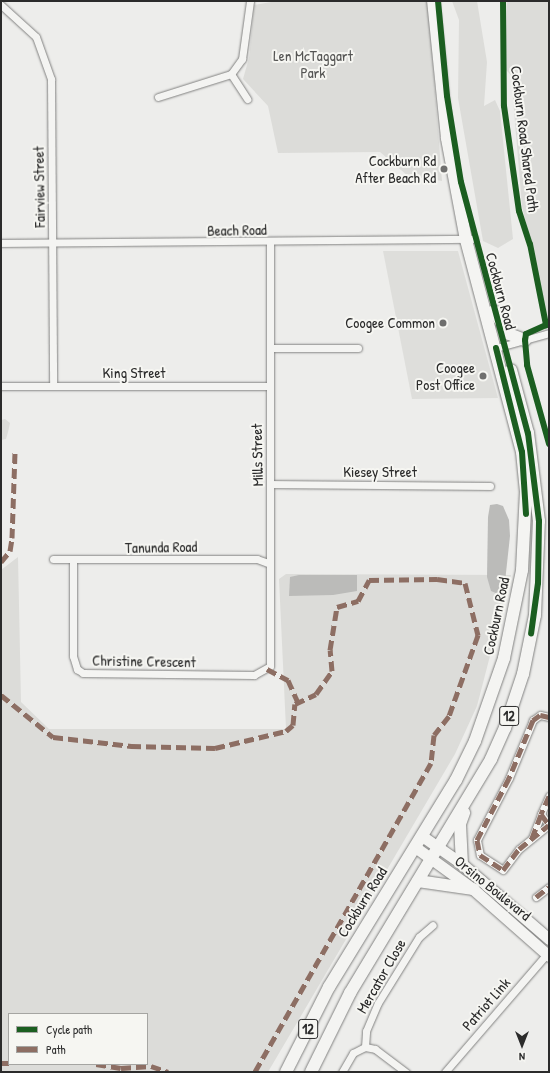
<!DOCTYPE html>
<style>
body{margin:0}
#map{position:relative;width:550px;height:1073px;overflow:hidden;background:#ededeb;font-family:"Patrick Hand",sans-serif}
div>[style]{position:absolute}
.built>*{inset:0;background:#dededb}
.green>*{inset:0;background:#dcdcd9}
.water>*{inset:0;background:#bbbbb9}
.roads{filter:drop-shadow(0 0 1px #828281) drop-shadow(0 0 1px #828281)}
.street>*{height:7px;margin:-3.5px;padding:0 3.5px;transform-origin:3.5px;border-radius:3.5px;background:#f4f4f2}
.secondary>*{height:11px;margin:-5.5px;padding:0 5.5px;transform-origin:5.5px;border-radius:5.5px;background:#f4f4f2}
.primary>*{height:12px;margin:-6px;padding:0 6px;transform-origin:6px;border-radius:6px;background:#f4f4f2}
.quiet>*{height:5px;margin-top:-2.5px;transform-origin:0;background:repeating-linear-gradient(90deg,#8d6e63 0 10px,transparent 0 15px)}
.cycleway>*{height:6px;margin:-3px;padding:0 3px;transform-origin:3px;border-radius:3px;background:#1b5e20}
.dots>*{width:11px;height:11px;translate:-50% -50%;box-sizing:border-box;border:2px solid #f6f6f2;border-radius:50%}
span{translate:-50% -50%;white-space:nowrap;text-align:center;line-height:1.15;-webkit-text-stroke:4px #f6f6f2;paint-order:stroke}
.shield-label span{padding:1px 3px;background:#f6f6f2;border:1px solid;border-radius:3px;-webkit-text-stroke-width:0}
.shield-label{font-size:14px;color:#2b2b2b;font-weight:700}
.park-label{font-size:15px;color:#545453}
.street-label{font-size:15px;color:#2b2b2b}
.poi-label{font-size:15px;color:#2b2b2b}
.right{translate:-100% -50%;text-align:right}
.frame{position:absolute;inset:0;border:2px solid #2b2b2b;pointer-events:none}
.legend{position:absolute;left:8px;top:1013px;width:140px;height:52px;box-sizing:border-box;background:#f6f6f2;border:1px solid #a5a5a2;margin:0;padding:5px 7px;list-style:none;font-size:12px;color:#2b2b2b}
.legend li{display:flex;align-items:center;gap:8px;height:20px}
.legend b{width:20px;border:1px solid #a5a5a2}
.north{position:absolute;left:502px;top:1025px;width:40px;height:40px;-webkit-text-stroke:3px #f6f6f2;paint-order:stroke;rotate:180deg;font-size:11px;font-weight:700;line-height:16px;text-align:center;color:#2b2b2b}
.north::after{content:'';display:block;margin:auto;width:14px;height:18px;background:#2b2b2b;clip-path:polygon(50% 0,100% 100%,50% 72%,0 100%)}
</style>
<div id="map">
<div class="built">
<i style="clip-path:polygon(383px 251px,458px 251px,498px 398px,412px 399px)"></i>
</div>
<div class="green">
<i style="clip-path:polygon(277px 1px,428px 1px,442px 181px,408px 176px,380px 152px,278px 153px,268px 106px,243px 79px,249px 58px,254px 5px)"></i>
<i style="clip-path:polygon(452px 1px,477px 1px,487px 62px,484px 106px,495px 100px,500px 111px,513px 239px,498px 248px,483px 241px,458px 98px,459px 20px)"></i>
<i style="clip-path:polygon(507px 1px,549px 1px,549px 327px,522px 206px,511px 75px,505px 69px)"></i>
<i style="clip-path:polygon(5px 419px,10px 423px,8px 432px,6px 439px,1px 440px,1px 420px)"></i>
<i style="clip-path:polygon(evenodd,18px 557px,21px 702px,49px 729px,286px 729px,279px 579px,286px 574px,511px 575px,477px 706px,455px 754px,268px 1072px,1px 1072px,1px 570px,18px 557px,9px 1014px,147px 1014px,147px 1064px,9px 1064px,9px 1014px)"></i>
</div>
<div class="water">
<i style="clip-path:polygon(497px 504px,503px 506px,509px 520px,510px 536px,504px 591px,498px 594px,491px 591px,487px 577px,488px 517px,490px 505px)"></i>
<i style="clip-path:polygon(299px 575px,357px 575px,357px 591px,333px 595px,289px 596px,290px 577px)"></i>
</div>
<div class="roads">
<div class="street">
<i style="left:1px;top:5px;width:47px;rotate:42.4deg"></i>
<i style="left:36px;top:37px;width:45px;rotate:70.3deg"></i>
<i style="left:51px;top:79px;width:307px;rotate:89.6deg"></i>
<i style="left:231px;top:74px;width:30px;rotate:57deg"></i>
<i style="left:158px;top:97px;width:77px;rotate:-17.5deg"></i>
<i style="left:231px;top:74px;width:19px;rotate:-54deg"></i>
<i style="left:242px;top:59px;width:59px;rotate:-82.1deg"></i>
<i style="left:1px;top:243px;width:473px;rotate:-0.5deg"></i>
<i style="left:270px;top:348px;width:88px"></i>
<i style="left:496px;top:348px;width:55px;rotate:-15.8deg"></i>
<i style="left:1px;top:386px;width:267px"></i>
<i style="left:270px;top:484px;width:220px;rotate:0.5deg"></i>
<i style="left:53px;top:559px;width:204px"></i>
<i style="left:257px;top:559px;width:12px;rotate:20deg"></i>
<i style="left:73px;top:561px;width:95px;rotate:90deg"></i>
<i style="left:73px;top:656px;width:14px;rotate:73deg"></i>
<i style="left:77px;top:669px;width:7px;rotate:34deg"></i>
<i style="left:83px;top:673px;width:171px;rotate:0.7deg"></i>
<i style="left:254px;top:675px;width:18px;rotate:-29deg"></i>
<i style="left:270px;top:666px;width:424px;rotate:-90deg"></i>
<i style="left:549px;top:717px;width:9px;rotate:-167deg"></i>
<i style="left:540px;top:715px;width:9px;rotate:144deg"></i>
<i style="left:533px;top:720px;width:63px;rotate:112.5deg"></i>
<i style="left:509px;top:778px;width:70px;rotate:117.3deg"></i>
<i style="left:477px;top:840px;width:15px;rotate:79deg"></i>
<i style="left:480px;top:855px;width:27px;rotate:33deg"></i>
<i style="left:503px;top:870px;width:26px;rotate:-53deg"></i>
<i style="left:519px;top:849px;width:38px;rotate:-39deg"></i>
<i style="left:549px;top:796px;width:20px;rotate:114deg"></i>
<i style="left:541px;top:814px;width:14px;rotate:54deg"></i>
<i style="left:532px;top:838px;width:26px;rotate:-69deg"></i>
<i style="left:536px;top:897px;width:16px;rotate:-38deg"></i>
<i style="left:365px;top:1047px;width:16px;rotate:-86deg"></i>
<i style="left:366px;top:1031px;width:30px;rotate:-67deg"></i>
<i style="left:378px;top:1003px;width:78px;rotate:-58.2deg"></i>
<i style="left:419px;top:937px;width:18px;rotate:-41deg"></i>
<i style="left:342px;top:1072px;width:22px;rotate:-60deg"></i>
<i style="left:353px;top:1053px;width:13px;rotate:-27deg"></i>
<i style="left:365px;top:1047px;width:10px;rotate:11deg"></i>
<i style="left:375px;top:1049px;width:39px;rotate:37deg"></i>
<i style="left:445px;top:1072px;width:156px;rotate:-49.2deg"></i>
</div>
<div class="secondary">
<i style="left:422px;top:836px;width:49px;rotate:35deg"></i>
<i style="left:462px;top:864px;width:115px;rotate:40.8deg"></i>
<i style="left:415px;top:847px;width:72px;rotate:35.9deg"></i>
<i style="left:473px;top:889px;width:101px;rotate:41.4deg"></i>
</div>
<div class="primary">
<i style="left:494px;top:311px;width:27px;rotate:57deg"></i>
<i style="left:509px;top:334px;width:17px;rotate:21deg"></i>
<i style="left:462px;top:864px;width:40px;rotate:-92.9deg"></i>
<i style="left:460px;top:824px;width:12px;rotate:-70deg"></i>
<i style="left:418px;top:881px;width:56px;rotate:8.3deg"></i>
<i style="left:286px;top:1072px;width:95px;rotate:-63.2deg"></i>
<i style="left:329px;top:987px;width:243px;rotate:-58.5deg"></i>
<i style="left:456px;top:780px;width:43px;rotate:-64deg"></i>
<i style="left:475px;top:741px;width:88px;rotate:-70.7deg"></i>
<i style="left:504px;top:658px;width:90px;rotate:-78.4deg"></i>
<i style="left:522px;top:570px;width:78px;rotate:-87.1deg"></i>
<i style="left:526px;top:492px;width:40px;rotate:-95.7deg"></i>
<i style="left:522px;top:452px;width:219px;rotate:-104.8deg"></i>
<i style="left:466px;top:240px;width:104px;rotate:-100.6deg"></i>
<i style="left:447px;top:138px;width:138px;rotate:-95.8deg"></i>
<i style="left:311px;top:1072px;width:88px;rotate:-63.7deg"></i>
<i style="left:350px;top:993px;width:273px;rotate:-58.9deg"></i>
<i style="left:491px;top:759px;width:34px;rotate:-66deg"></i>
<i style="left:505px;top:728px;width:57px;rotate:-71.6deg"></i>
<i style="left:523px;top:674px;width:60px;rotate:-78.5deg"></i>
<i style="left:535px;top:615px;width:94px;rotate:-87.6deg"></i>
<i style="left:539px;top:521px;width:89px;rotate:-97.1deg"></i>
<i style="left:528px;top:433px;width:65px;rotate:-105.1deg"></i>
</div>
</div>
<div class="quiet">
<i style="left:1px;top:562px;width:14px;rotate:-51deg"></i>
<i style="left:10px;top:551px;width:13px;rotate:-81deg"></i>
<i style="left:12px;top:538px;width:88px;rotate:-88deg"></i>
<i style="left:267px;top:669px;width:24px;rotate:28deg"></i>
<i style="left:288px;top:680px;width:24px;rotate:66deg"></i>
<i style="left:1px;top:695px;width:67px;rotate:38.9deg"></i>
<i style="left:53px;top:737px;width:79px;rotate:6.6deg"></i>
<i style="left:131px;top:746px;width:84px;rotate:1.4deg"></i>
<i style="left:215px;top:748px;width:73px;rotate:-13.5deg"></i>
<i style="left:286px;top:731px;width:9px;rotate:-41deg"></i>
<i style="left:293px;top:725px;width:21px;rotate:-85deg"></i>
<i style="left:295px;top:704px;width:23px;rotate:-25deg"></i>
<i style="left:316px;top:694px;width:28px;rotate:-55deg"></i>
<i style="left:332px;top:671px;width:21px;rotate:-95deg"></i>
<i style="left:330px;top:650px;width:44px;rotate:-80.8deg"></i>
<i style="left:337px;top:607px;width:22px;rotate:-16deg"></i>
<i style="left:358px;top:601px;width:24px;rotate:-62deg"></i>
<i style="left:369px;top:580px;width:68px;rotate:-0.8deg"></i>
<i style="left:437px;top:579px;width:28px;rotate:8deg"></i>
<i style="left:465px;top:583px;width:54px;rotate:76deg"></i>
<i style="left:478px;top:635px;width:86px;rotate:109.7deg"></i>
<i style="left:449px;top:716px;width:24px;rotate:128deg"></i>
<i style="left:434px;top:735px;width:28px;rotate:96deg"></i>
<i style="left:431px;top:763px;width:356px;rotate:119.7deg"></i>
<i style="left:549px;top:717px;width:9px;rotate:-167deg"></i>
<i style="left:540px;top:715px;width:9px;rotate:144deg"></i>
<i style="left:533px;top:720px;width:63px;rotate:112.5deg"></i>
<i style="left:509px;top:778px;width:70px;rotate:117.3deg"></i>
<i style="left:477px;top:840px;width:15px;rotate:79deg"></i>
<i style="left:480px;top:855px;width:27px;rotate:33deg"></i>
<i style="left:503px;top:870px;width:26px;rotate:-53deg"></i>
<i style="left:519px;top:849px;width:38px;rotate:-39deg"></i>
<i style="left:549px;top:796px;width:20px;rotate:114deg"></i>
<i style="left:541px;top:814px;width:14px;rotate:54deg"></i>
<i style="left:532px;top:838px;width:26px;rotate:-69deg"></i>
<i style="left:536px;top:897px;width:16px;rotate:-38deg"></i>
<i style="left:1px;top:1063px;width:8px"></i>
<i style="left:96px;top:1064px;width:25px;rotate:9deg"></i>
<i style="left:121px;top:1068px;width:30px;rotate:-4deg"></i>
<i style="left:151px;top:1066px;width:18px;rotate:19deg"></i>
</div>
<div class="cycleway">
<i style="left:438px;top:1px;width:95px;rotate:84.6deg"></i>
<i style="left:447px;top:96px;width:87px;rotate:80.8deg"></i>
<i style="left:461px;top:182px;width:260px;rotate:75.1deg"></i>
<i style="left:528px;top:433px;width:89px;rotate:82.9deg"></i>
<i style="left:539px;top:521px;width:62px;rotate:90.9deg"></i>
<i style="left:538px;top:583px;width:51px;rotate:97.8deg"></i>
<i style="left:503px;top:1px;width:105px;rotate:89.5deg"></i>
<i style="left:504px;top:106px;width:106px;rotate:81.9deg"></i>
<i style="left:519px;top:211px;width:35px;rotate:72deg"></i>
<i style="left:530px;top:244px;width:83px;rotate:78.8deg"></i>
<i style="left:546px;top:325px;width:22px;rotate:156deg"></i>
<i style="left:526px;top:334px;width:6px;rotate:99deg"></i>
<i style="left:525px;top:340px;width:25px;rotate:85deg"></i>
<i style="left:527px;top:365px;width:82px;rotate:74.4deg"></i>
<i style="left:496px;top:348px;width:107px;rotate:76deg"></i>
<i style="left:522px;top:452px;width:62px;rotate:86.3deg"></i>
</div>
<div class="dots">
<i style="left:444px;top:169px;background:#6f6f6e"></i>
<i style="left:443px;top:323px;background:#6f6f6e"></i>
<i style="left:483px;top:376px;background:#6f6f6e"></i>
</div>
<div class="shield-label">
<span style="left:509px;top:716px">12</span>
<span style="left:308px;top:1029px">12</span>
</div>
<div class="park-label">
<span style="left:313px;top:64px">Len McTaggart<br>Park</span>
</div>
<div class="street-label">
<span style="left:525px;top:139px;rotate:83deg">Cockburn Road Shared Path</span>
<span style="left:39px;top:187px;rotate:-91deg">Fairview Street</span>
<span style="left:237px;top:230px;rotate:-1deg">Beach Road</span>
<span style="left:501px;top:291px;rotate:75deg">Cockburn Road</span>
<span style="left:134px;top:373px">King Street</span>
<span style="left:257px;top:455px;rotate:-91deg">Mills Street</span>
<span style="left:380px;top:472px">Kiesey Street</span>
<span style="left:161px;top:547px;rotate:-1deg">Tanunda Road</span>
<span style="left:496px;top:616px;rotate:-78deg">Cockburn Road</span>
<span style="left:144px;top:661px;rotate:1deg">Christine Crescent</span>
<span style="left:493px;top:888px;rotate:39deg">Orsino Boulevard</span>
<span style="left:362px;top:902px;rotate:-58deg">Cockburn Road</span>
<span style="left:381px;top:976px;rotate:-60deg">Mercator Close</span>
<span style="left:486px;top:1004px;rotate:-49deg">Patriot Link</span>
</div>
<div class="poi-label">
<span class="right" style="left:436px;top:169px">Cockburn Rd<br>After Beach Rd</span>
<span class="right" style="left:435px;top:323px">Coogee Common</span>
<span class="right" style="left:475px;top:376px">Coogee<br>Post Office</span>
</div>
<div class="frame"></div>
<ul class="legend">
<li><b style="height:5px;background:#1b5e20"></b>Cycle path</li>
<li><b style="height:5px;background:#8d6e63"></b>Path</li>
</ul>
<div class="north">N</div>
</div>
